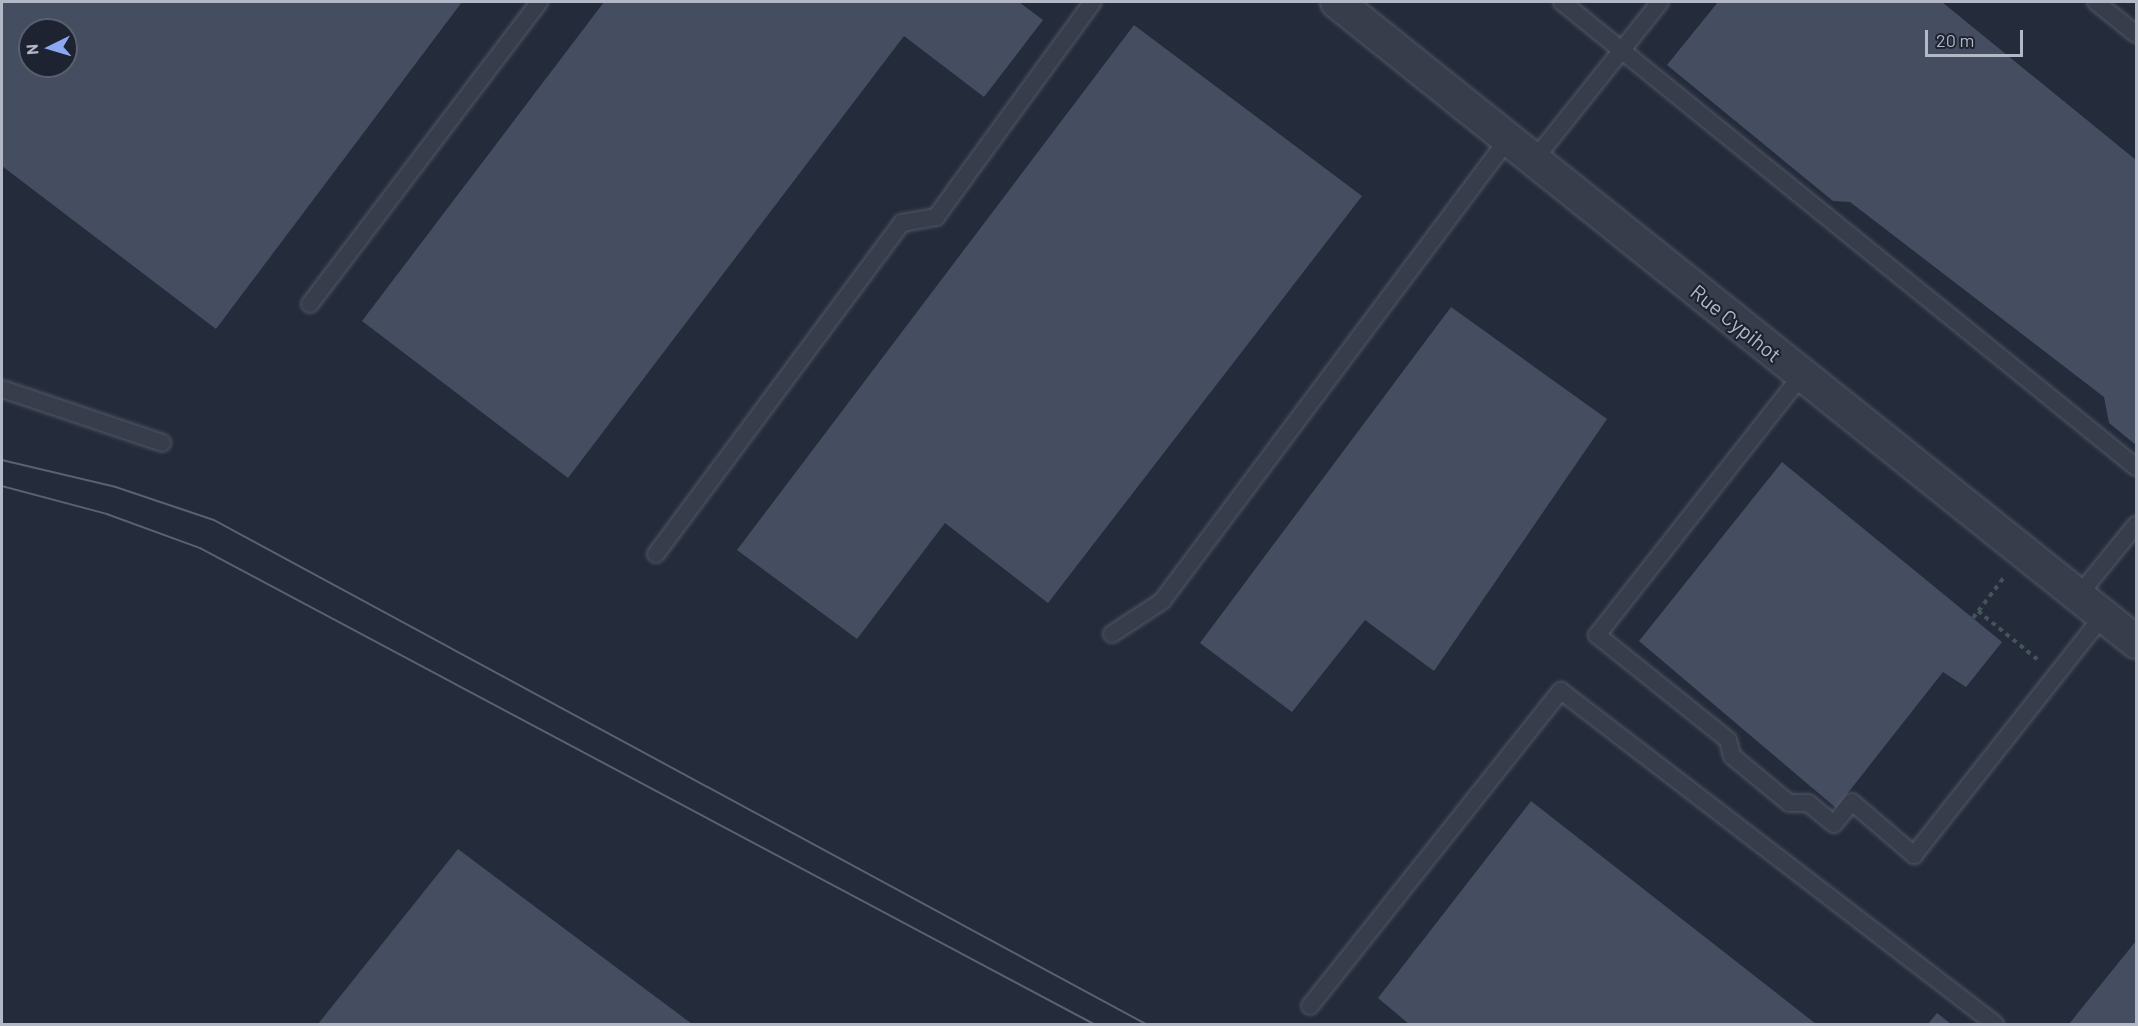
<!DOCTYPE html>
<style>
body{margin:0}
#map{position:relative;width:2138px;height:1026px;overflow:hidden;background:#242b3b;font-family:Barlow,sans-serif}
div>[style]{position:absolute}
.building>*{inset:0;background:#454e60}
.path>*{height:4px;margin-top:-2px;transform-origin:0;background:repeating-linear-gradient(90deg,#445459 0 4.5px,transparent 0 9px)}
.roads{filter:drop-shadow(0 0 2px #535866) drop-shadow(0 0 2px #535866)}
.service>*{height:16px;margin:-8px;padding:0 8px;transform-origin:8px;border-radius:8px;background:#373d4b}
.minor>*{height:32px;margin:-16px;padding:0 16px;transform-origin:16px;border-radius:16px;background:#373d4b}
.tram>*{height:1.5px;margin:-0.75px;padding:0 0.75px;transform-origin:0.75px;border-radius:0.75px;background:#5a6172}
span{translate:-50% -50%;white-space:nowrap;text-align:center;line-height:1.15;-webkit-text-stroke:4.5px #1d2330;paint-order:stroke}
.street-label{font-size:21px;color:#b3b8c7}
.frame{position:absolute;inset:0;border:3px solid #b3b8c7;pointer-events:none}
.north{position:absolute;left:18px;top:18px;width:60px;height:60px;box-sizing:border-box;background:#1d2330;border:2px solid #595f6c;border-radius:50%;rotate:265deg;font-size:16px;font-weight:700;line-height:24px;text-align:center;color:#b3b8c7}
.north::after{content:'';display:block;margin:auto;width:21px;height:27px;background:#8ba8f3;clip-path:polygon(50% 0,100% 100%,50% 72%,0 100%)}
.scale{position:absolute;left:1925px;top:30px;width:98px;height:27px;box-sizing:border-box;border:3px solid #b3b8c7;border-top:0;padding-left:8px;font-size:18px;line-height:21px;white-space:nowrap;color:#b3b8c7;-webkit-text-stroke:4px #1d2330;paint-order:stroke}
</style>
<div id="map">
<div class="building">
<i style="clip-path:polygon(evenodd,2px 2px,462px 2px,216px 329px,2px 166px,2px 2px,30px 30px,66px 30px,66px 66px,30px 66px,30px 30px)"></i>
<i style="clip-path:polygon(604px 2px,1019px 2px,1043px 20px,984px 97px,904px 36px,568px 478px,362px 321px)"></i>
<i style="clip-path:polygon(1718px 2px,1942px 2px,2136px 160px,2136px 445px,2109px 423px,2104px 397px,1850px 202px,1833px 201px,1667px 65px)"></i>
<i style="clip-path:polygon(1134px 25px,1362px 196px,1048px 603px,945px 523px,857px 639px,737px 550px)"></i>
<i style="clip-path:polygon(1451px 307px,1607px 419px,1434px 671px,1365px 620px,1292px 712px,1200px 643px)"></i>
<i style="clip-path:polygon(1782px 462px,2002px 642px,1966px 687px,1943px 672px,1836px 808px,1639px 641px)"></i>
<i style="clip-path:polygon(1531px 801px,1816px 1024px,1409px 1024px,1378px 998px)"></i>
<i style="clip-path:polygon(458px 849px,692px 1024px,318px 1024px)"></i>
<i style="clip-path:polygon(2136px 941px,2136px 1024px,2069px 1024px)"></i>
<i style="clip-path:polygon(1937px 1013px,1951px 1024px,1928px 1024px)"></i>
</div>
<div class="path">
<i style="left:1978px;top:611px;width:77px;rotate:39.2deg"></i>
<i style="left:1973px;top:618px;width:53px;rotate:-52.7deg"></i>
</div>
<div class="roads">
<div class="service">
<i style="left:1562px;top:2px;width:739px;rotate:39.01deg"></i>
<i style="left:2096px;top:2px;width:51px;rotate:38.7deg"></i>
<i style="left:1534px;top:160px;width:202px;rotate:-51.4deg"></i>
<i style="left:310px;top:304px;width:379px;rotate:-52.8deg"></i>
<i style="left:1801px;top:376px;width:330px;rotate:128.2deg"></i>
<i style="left:1597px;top:635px;width:168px;rotate:38.7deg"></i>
<i style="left:1728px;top:740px;width:16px;rotate:76deg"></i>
<i style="left:1732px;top:756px;width:74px;rotate:39.5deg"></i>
<i style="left:1789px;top:803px;width:19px"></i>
<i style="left:1808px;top:803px;width:33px;rotate:39deg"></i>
<i style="left:1834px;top:824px;width:28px;rotate:-51deg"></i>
<i style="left:1852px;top:802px;width:82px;rotate:40.5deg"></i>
<i style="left:1914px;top:855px;width:305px;rotate:-51.7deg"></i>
<i style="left:2px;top:389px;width:169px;rotate:18.6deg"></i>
<i style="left:656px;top:554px;width:412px;rotate:-53.4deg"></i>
<i style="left:902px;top:223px;width:35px;rotate:-10deg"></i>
<i style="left:936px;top:217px;width:266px;rotate:-53.9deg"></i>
<i style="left:2078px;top:596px;width:92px;rotate:-50.8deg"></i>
<i style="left:1112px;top:634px;width:60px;rotate:-33.4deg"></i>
<i style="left:1162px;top:601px;width:577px;rotate:-53.17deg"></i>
<i style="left:1310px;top:1006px;width:403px;rotate:-51.5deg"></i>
<i style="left:1561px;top:691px;width:547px;rotate:37.5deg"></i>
</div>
<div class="minor">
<i style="left:1337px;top:2px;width:1024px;rotate:38.69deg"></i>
</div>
</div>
<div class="tram">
<i style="left:2px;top:460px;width:117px;rotate:13.3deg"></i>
<i style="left:116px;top:487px;width:103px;rotate:18.6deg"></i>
<i style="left:214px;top:520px;width:1060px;rotate:28.4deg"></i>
<i style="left:2px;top:486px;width:109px;rotate:14.9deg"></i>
<i style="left:107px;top:514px;width:99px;rotate:20.1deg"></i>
<i style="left:200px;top:548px;width:1013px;rotate:28.03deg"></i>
</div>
<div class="street-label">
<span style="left:1736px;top:323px;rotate:39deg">Rue Cypihot</span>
</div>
<div class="frame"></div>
<div class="north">N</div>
<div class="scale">20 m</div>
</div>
